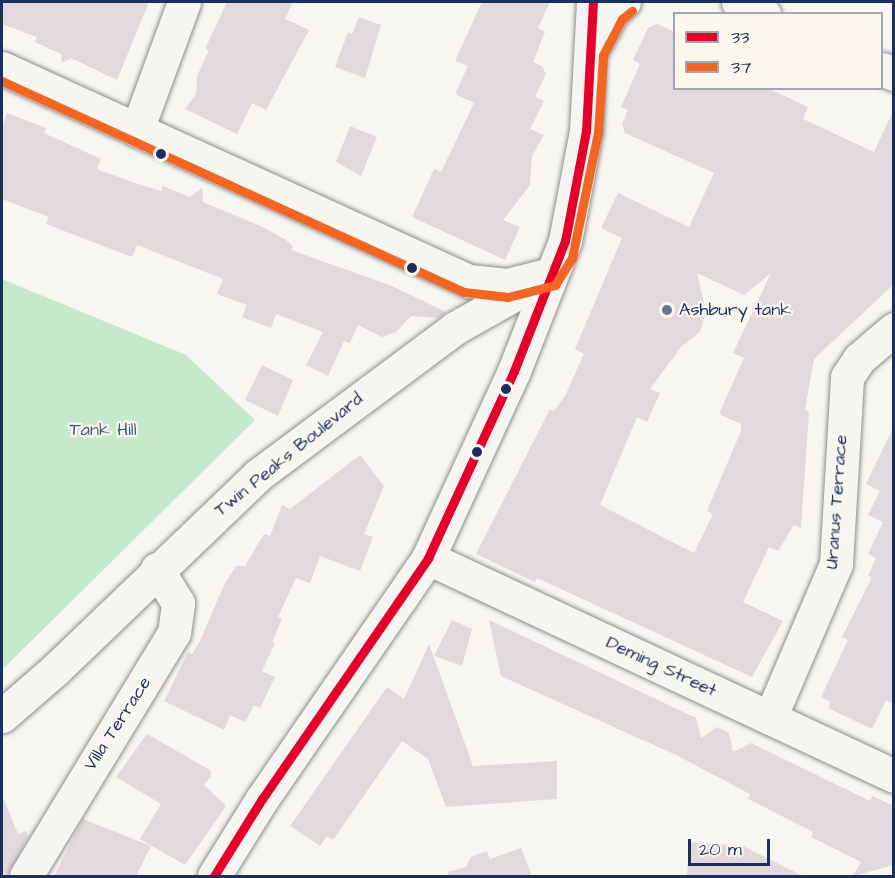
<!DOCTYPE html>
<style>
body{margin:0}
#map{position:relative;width:895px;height:878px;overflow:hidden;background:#f8f6f0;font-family:"Architects Daughter",sans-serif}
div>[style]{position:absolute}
.green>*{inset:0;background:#c5e9ca}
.building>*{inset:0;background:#e2d9de}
.roads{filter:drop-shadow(0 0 2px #8b8e94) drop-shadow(0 0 2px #8b8e94)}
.minor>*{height:33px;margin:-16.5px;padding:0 16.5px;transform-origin:16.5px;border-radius:16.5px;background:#f6f5f1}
.major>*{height:33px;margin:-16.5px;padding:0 16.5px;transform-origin:16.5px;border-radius:16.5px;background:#f6f5f1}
.bus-1>*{height:9px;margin:-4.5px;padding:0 4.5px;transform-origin:4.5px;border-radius:4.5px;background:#e4002b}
.bus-2>*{height:9px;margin:-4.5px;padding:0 4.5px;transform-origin:4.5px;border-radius:4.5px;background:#f26522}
.dots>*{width:16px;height:16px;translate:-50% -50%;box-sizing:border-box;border:3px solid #fbf7ec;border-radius:50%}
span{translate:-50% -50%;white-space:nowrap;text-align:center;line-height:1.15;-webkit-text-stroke:4.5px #fbf7ec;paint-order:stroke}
.poi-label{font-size:18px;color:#1b2f5e}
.left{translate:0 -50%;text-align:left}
.park-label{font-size:18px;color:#3b5b71}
.street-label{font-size:18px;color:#1b2f5e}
.frame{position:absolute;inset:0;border:3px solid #1b2f5e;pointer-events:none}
.legend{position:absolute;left:673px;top:12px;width:210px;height:78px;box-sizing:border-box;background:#fbf7ec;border:2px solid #a1a7b3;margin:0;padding:8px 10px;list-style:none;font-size:18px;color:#1b2f5e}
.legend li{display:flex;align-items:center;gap:12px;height:30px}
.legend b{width:30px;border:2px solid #a1a7b3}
.scale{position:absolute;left:688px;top:839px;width:82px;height:27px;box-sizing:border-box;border:3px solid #1b2f5e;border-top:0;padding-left:8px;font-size:18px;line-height:21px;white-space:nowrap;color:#1b2f5e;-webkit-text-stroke:4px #fbf7ec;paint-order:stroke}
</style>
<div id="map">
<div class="green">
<i style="clip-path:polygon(2px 279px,186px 355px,255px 420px,2px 670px)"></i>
</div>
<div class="building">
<i style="clip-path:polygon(2px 2px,149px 2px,117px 80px,71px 58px,62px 63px,61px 54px,35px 42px,37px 37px,2px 24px)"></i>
<i style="clip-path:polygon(227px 2px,293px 2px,285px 19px,309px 30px,266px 110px,252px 103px,237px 134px,185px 109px,196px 94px,197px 76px,209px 50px,205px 49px)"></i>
<i style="clip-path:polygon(482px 2px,550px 2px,538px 28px,545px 32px,533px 62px,542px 66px,546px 74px,535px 97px,544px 101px,530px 129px,544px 135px,532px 156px,530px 185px,503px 220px,520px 227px,505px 260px,412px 217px,434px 169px,441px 172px,474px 103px,455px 94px,468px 66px,455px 61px)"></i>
<i style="clip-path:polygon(359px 17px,381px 25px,365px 78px,335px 67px,348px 32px,352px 34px)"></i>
<i style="clip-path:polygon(evenodd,657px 24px,675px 32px,675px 88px,768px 88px,808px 107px,803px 119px,874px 152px,894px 109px,894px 284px,814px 359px,805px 410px,809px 411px,801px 528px,794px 525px,778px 551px,769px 547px,743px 602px,783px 621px,752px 677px,537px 578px,535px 582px,476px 554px,550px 409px,554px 411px,565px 396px,584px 354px,575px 349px,622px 238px,601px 228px,618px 193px,689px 227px,714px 173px,625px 133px,622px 124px,628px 110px,621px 107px,640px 64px,633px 60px,648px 28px,657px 24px,697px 273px,744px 295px,771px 273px,733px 353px,744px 358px,719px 414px,741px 424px,741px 431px,707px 511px,713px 514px,694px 553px,600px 505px,637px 417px,647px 422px,660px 393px,650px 389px,681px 347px,700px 332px,706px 312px,697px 273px)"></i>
<i style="clip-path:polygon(7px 113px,46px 128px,44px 133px,101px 159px,97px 169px,138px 184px,161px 191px,163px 186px,190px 197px,202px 188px,203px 202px,263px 227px,286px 240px,293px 246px,291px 250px,392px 286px,446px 312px,438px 318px,411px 316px,396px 332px,382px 337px,358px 325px,350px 343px,344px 341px,328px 376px,306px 365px,323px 332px,276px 314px,271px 328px,242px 317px,247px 305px,217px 294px,223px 279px,137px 245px,132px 257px,46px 224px,49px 217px,2px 199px,2px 127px)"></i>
<i style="clip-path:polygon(350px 126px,377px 137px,361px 176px,336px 162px)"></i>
<i style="clip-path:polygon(262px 365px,293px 380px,278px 416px,245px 400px)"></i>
<i style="clip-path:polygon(894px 426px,894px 704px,886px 700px,872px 729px,828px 708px,831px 702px,821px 697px,848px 640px,842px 637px,872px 577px,868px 576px,876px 558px,868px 554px,883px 522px,868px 515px,880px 491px,866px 484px)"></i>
<i style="clip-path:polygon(360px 455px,384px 486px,364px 534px,373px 537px,360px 571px,320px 556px,310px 583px,296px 578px,278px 617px,282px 619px,272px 642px,275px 643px,262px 671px,275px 677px,260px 708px,254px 705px,245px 722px,230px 715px,224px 730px,164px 701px,188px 652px,192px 654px,200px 641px,224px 585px,236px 566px,245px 566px,264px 534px,270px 536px,282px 505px,290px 509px)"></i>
<i style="clip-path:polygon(452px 620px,472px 629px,462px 666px,434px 656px)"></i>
<i style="clip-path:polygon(489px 620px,696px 718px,701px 738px,717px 727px,729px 733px,733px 752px,751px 743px,870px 801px,872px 796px,894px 806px,894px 865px,853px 876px,861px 862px,811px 837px,813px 832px,748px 799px,750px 794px,676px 755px,501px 676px)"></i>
<i style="clip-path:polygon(429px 644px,473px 766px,557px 761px,557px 799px,446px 807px,428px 759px,402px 741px,333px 840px,327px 836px,320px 846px,290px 826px,387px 687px,404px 699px)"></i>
<i style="clip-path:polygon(147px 734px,210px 770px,211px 776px,204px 785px,226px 806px,185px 865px,140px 839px,161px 804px,116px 777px)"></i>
<i style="clip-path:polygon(2px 795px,18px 834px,26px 831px,28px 837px,7px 876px,2px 876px)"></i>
<i style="clip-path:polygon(83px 819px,151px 846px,136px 876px,54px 876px)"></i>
<i style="clip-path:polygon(689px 842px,743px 846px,803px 876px,687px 876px)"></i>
<i style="clip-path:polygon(521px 848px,532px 876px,449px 876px,448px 872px,466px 867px,471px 857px,487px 851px,490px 859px)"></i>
</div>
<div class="roads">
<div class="minor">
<i style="left:2px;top:68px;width:513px;rotate:24.52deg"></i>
<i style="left:469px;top:281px;width:38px;rotate:6deg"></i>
<i style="left:507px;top:285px;width:38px;rotate:-14deg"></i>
<i style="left:137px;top:130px;width:136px;rotate:-69.8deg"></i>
<i style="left:428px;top:558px;width:514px;rotate:25.07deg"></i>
<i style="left:770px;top:718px;width:168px;rotate:-66.8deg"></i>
<i style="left:836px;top:564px;width:187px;rotate:-86.6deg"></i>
<i style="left:847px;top:377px;width:22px;rotate:-56deg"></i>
<i style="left:859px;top:359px;width:46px;rotate:-40.6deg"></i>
<i style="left:26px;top:876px;width:285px;rotate:-58.7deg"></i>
<i style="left:174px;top:633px;width:30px;rotate:-82deg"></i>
<i style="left:178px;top:603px;width:40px;rotate:-122deg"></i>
</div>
<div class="major">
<i style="left:738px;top:2px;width:29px;rotate:25deg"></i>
<i style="left:593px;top:48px;width:42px;rotate:-61.6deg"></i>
<i style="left:613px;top:11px;width:14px;rotate:-39deg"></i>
<i style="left:882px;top:69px;width:13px;rotate:23deg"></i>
<i style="left:2px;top:716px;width:72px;rotate:-41deg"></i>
<i style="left:56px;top:669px;width:280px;rotate:-43.8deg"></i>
<i style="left:258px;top:475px;width:246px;rotate:-36.7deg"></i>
<i style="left:455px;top:328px;width:108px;rotate:-29.4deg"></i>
<i style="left:214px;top:876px;width:91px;rotate:-58.1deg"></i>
<i style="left:262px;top:799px;width:293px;rotate:-55.4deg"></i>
<i style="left:428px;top:558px;width:206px;rotate:-65.3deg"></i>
<i style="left:514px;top:371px;width:140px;rotate:-68.6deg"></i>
<i style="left:565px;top:241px;width:112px;rotate:-79.2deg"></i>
<i style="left:586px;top:131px;width:129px;rotate:-86.9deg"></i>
</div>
</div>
<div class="bus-1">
<i style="left:214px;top:876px;width:91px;rotate:-58.1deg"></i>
<i style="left:262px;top:799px;width:293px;rotate:-55.4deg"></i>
<i style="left:428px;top:558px;width:206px;rotate:-65.3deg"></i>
<i style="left:514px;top:371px;width:140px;rotate:-68.6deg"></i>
<i style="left:565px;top:241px;width:112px;rotate:-79.2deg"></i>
<i style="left:586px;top:131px;width:129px;rotate:-86.9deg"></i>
</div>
<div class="bus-2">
<i style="left:2px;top:81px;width:508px;rotate:24.55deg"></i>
<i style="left:464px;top:292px;width:44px;rotate:6.5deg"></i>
<i style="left:508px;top:297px;width:49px;rotate:-14.3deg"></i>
<i style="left:555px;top:285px;width:32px;rotate:-58deg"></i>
<i style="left:572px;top:258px;width:128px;rotate:-78.3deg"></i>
<i style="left:598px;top:133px;width:78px;rotate:-86.3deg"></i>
<i style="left:603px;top:55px;width:41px;rotate:-62.2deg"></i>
<i style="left:622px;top:19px;width:13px;rotate:-39deg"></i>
</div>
<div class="dots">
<i style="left:161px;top:154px;background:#1b2f5e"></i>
<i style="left:412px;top:268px;background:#1b2f5e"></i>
<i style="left:667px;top:310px;background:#687591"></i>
<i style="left:506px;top:389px;background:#1b2f5e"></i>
<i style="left:477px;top:452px;background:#1b2f5e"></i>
</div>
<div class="poi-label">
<span class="left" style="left:679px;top:310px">Ashbury tank</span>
</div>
<div class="park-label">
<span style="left:103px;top:430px">Tank Hill</span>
</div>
<div class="street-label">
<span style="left:289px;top:455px;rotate:-39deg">Twin Peaks Boulevard</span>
<span style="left:837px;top:502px;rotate:-86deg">Uranus Terrace</span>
<span style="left:661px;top:667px;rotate:25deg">Deming Street</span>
<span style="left:118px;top:724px;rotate:-57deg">Villa Terrace</span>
</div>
<div class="frame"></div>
<ul class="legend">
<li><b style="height:8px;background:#e4002b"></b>33</li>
<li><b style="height:8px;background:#f26522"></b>37</li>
</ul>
<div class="scale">20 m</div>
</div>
